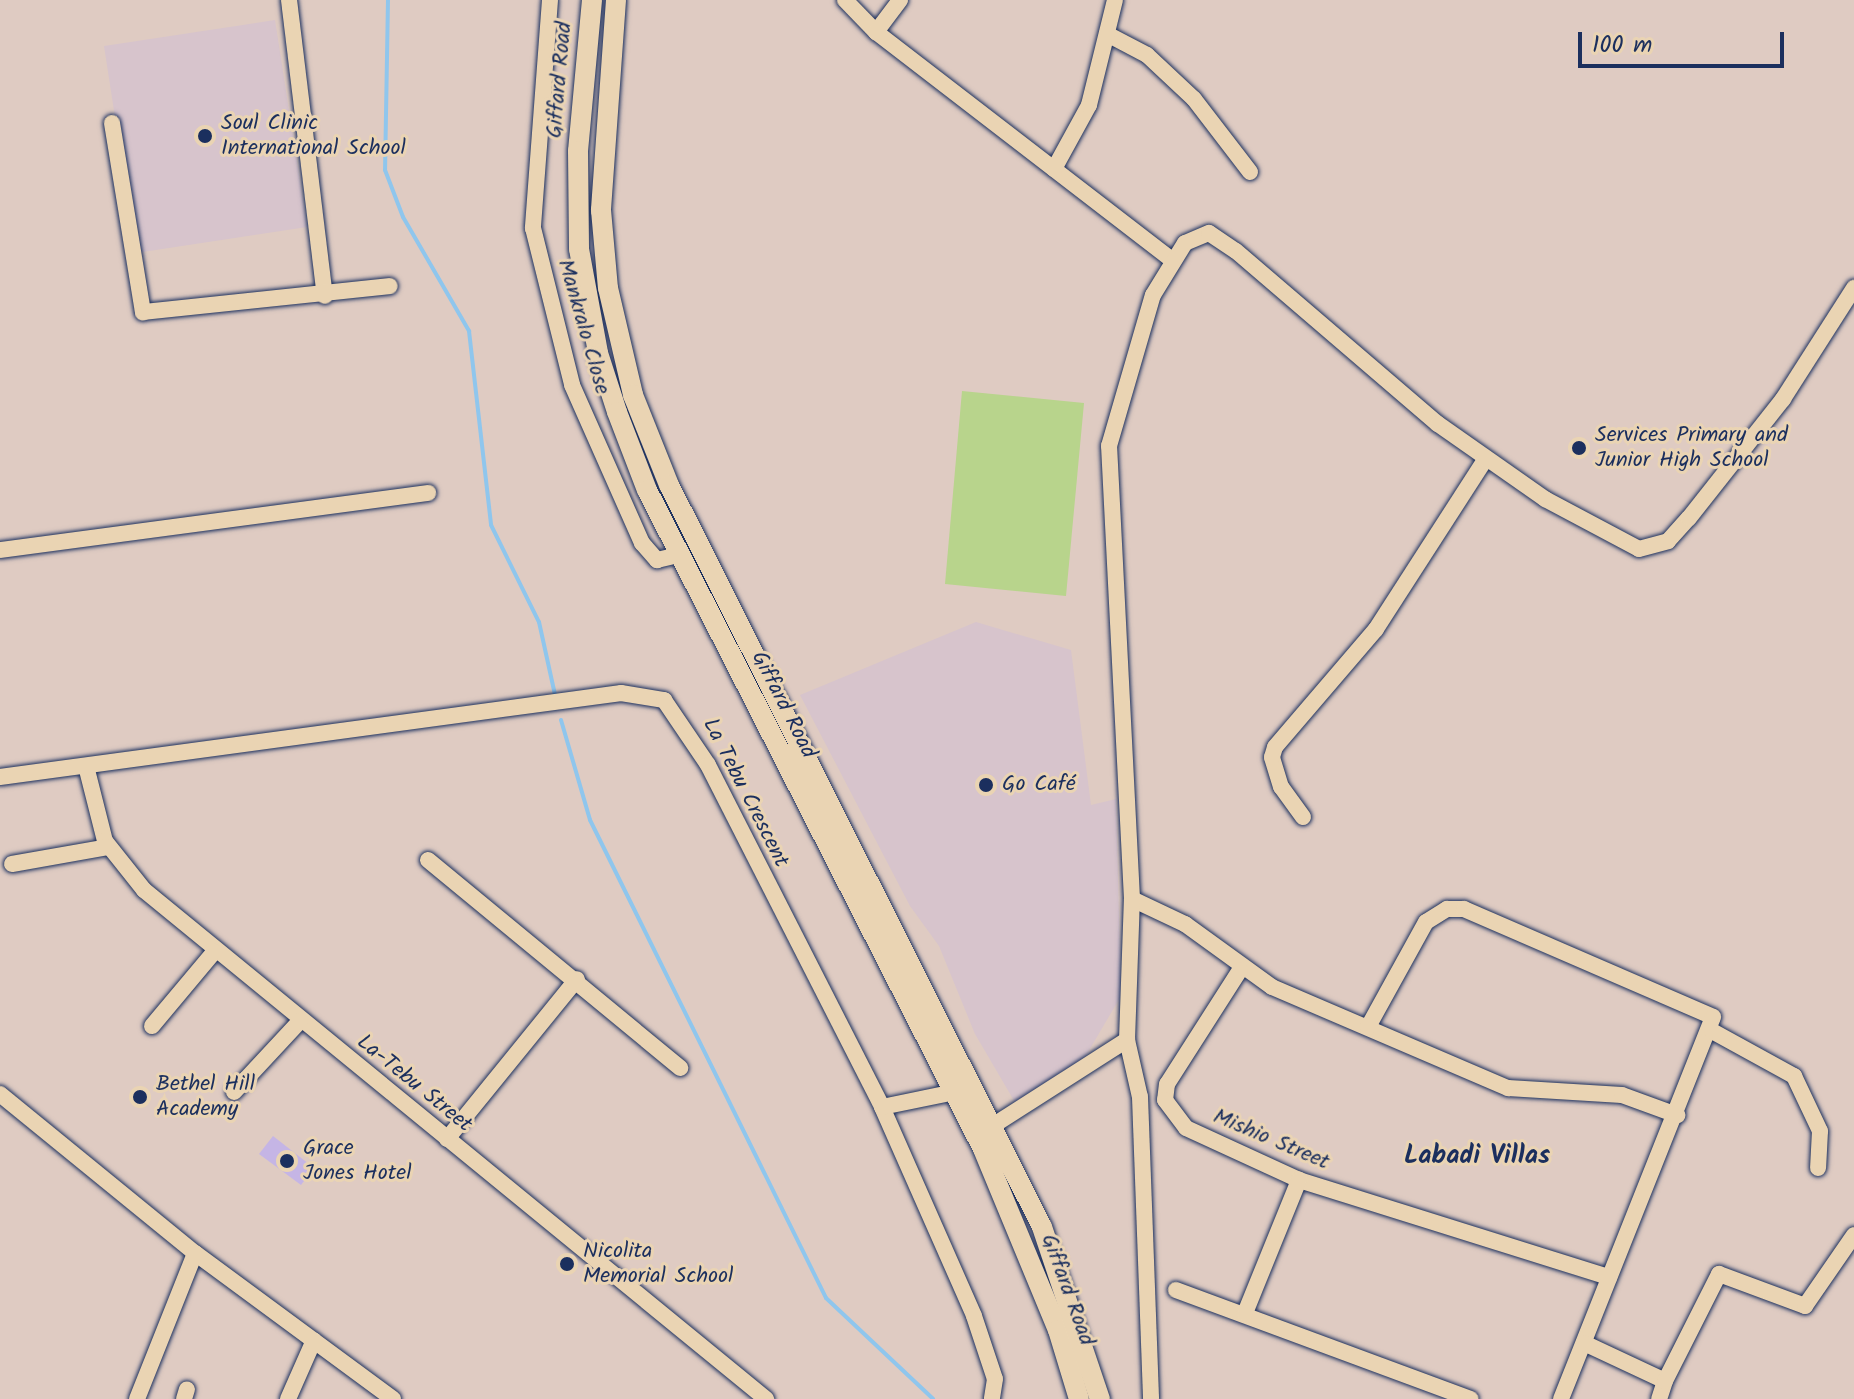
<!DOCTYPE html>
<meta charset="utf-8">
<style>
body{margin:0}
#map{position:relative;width:1854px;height:1399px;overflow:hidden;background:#dfcbc2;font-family:Kalam,sans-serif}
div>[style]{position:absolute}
.built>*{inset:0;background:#d7c4cc}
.green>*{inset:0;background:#b8d48c}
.stream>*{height:4px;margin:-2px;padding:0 2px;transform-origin:2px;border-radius:2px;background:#8fc6ed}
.building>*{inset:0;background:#c5b5e5}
.roads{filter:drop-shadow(0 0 2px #1b2f5e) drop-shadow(0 0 2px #1b2f5e)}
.minor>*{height:16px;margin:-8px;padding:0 8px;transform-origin:8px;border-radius:8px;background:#ead4b3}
.major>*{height:20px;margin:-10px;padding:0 10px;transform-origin:10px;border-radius:10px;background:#ead4b3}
.dots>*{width:22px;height:22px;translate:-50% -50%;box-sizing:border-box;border:4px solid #ead4b3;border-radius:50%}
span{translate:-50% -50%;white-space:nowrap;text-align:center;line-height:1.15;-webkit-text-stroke:6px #ead4b3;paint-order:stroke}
.street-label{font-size:22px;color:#1b2f5e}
.poi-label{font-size:22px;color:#1b2f5e}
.left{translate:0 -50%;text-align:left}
.quarter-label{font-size:26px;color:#1b2f5e;font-weight:700}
.scale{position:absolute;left:1578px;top:32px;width:206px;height:36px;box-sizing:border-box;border:4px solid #1b2f5e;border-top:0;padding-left:10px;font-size:24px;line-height:28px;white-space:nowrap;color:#1b2f5e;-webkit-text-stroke:6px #ead4b3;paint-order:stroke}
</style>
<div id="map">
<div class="built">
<i style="clip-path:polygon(275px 20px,307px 227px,136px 253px,104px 46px)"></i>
<i style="clip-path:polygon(976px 622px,1071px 650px,1091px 805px,1116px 799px,1121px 996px,1081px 1064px,1016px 1104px,975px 1034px,939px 946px,910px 906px,800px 695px)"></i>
</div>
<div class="green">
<i style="clip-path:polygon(962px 391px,1084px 403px,1066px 596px,945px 584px)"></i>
</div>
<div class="stream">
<i style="left:388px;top:0;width:170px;rotate:91deg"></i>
<i style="left:385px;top:170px;width:50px;rotate:69deg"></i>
<i style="left:403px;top:217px;width:132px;rotate:59.9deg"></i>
<i style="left:469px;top:331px;width:195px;rotate:83.5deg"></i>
<i style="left:491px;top:525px;width:108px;rotate:63.7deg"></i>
<i style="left:539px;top:622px;width:75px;rotate:77.6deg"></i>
<i style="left:561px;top:720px;width:104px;rotate:73.8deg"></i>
<i style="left:590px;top:820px;width:533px;rotate:63.72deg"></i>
<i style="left:826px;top:1298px;width:147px;rotate:43.3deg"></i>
</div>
<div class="building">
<i style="clip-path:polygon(273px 1136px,314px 1168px,301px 1185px,259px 1154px)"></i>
</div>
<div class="roads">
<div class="minor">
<i style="left:289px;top:0;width:298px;rotate:83.1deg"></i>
<i style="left:550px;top:0;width:229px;rotate:94.3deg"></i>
<i style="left:533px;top:228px;width:162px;rotate:76deg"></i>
<i style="left:572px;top:385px;width:173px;rotate:66.1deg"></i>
<i style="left:642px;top:543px;width:23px;rotate:49deg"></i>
<i style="left:657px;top:560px;width:23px;rotate:-13deg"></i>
<i style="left:845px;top:0;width:45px;rotate:45.9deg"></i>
<i style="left:876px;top:32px;width:372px;rotate:37.6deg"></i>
<i style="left:876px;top:32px;width:40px;rotate:-53deg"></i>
<i style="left:1107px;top:34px;width:45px;rotate:27.7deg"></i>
<i style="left:1147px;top:55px;width:64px;rotate:43.1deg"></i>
<i style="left:1194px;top:99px;width:92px;rotate:52.5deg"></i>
<i style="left:112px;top:123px;width:192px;rotate:80.7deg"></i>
<i style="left:143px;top:312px;width:248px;rotate:-6deg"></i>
<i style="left:1054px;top:169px;width:73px;rotate:-61.3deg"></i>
<i style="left:1089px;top:105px;width:108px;rotate:-76.1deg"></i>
<i style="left:0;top:550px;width:432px;rotate:-7.6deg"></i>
<i style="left:86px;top:766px;width:77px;rotate:75.8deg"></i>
<i style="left:105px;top:841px;width:63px;rotate:51.5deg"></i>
<i style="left:144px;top:890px;width:804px;rotate:39.29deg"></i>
<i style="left:0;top:777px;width:627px;rotate:-7.7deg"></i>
<i style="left:621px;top:693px;width:44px;rotate:9.2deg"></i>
<i style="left:664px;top:700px;width:78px;rotate:55.9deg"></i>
<i style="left:708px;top:765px;width:384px;rotate:63deg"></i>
<i style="left:882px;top:1107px;width:228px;rotate:66.2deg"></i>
<i style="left:974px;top:1316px;width:66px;rotate:71.6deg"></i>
<i style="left:995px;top:1379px;width:20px;rotate:99deg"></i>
<i style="left:1303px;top:817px;width:37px;rotate:-126deg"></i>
<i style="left:1281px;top:787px;width:31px;rotate:-107deg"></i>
<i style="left:1272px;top:757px;width:10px;rotate:-73deg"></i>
<i style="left:1275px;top:747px;width:155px;rotate:-49.4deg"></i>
<i style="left:1376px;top:629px;width:203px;rotate:-57.2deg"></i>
<i style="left:428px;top:860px;width:327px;rotate:39.5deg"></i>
<i style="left:12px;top:864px;width:97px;rotate:-10deg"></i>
<i style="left:1132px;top:899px;width:59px;rotate:25.3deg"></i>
<i style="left:1185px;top:924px;width:107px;rotate:35.9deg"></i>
<i style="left:1272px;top:987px;width:257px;rotate:23.2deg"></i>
<i style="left:1508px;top:1088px;width:114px;rotate:3.5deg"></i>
<i style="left:1622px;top:1095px;width:59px;rotate:20deg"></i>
<i style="left:1240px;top:970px;width:135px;rotate:122.6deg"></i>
<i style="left:1167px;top:1084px;width:16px;rotate:97deg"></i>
<i style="left:1165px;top:1100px;width:35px;rotate:53deg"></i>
<i style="left:1186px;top:1128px;width:124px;rotate:24.7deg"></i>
<i style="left:1299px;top:1180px;width:325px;rotate:17.4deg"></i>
<i style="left:152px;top:1026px;width:97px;rotate:-50deg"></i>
<i style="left:1368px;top:1027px;width:120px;rotate:-61.1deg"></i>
<i style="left:1426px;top:922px;width:25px;rotate:-32deg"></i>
<i style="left:1447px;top:909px;width:17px"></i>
<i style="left:1464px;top:909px;width:271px;rotate:23.4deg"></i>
<i style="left:1713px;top:1017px;width:411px;rotate:111.7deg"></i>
<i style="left:1712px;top:1031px;width:94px;rotate:28.8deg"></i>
<i style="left:1794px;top:1076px;width:61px;rotate:64.7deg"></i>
<i style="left:1820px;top:1131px;width:37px;rotate:93deg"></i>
<i style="left:1127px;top:1040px;width:58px;rotate:77.2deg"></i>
<i style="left:1140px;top:1097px;width:302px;rotate:87.9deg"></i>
<i style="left:234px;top:1092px;width:97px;rotate:-47.1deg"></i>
<i style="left:0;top:1094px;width:252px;rotate:39.2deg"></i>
<i style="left:195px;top:1253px;width:246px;rotate:36.4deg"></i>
<i style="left:882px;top:1107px;width:75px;rotate:-11.6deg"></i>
<i style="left:994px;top:1125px;width:158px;rotate:-32.6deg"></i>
<i style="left:1127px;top:1040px;width:141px;rotate:-88deg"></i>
<i style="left:1132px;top:899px;width:454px;rotate:-92.9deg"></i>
<i style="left:1109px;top:446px;width:157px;rotate:-73.8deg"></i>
<i style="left:1153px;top:295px;width:61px;rotate:-58.4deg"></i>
<i style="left:1185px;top:243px;width:26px;rotate:-23deg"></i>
<i style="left:1209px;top:233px;width:32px;rotate:34deg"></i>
<i style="left:1236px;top:251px;width:266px;rotate:40.6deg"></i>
<i style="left:1438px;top:424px;width:131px;rotate:35deg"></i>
<i style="left:1545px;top:499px;width:106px;rotate:28deg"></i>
<i style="left:1639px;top:549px;width:30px;rotate:-15deg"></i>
<i style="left:1668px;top:541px;width:31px;rotate:-48deg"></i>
<i style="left:1689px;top:518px;width:152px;rotate:-51.7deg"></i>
<i style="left:1783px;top:399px;width:132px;rotate:-57.4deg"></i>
<i style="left:447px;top:1139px;width:206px;rotate:-50.9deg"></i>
<i style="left:1176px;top:1290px;width:314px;rotate:20.3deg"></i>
<i style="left:1245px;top:1313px;width:144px;rotate:-67.9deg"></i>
<i style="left:1584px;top:1343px;width:89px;rotate:25.1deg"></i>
<i style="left:1665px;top:1381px;width:19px;rotate:108deg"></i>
<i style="left:1665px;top:1381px;width:120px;rotate:-63.2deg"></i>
<i style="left:1719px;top:1274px;width:92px;rotate:20.4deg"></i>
<i style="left:1805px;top:1306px;width:86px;rotate:-55.4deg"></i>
<i style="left:137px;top:1399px;width:157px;rotate:-68.3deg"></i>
<i style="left:184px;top:1399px;width:10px;rotate:-73deg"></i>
<i style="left:288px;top:1399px;width:64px;rotate:-66.2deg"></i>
</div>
<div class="major">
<i style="left:592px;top:0;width:152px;rotate:95.3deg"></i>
<i style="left:578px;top:151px;width:98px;rotate:89.4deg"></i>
<i style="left:579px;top:249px;width:106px;rotate:79.6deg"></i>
<i style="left:598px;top:353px;width:62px;rotate:72.1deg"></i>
<i style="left:617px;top:412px;width:84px;rotate:69deg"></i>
<i style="left:647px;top:490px;width:740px;rotate:62.98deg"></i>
<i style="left:983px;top:1149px;width:196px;rotate:67.5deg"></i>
<i style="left:1058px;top:1330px;width:72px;rotate:73.1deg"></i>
<i style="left:616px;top:0;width:211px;rotate:94.1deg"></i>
<i style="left:601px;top:210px;width:78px;rotate:84.9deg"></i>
<i style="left:608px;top:288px;width:110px;rotate:76.8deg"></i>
<i style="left:633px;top:395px;width:97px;rotate:68.2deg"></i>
<i style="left:669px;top:485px;width:830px;rotate:63.31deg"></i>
<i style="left:1042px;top:1227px;width:182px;rotate:71.4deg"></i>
</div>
</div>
<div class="dots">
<i style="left:205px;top:136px;background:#1b2f5e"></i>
<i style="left:1579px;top:448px;background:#1b2f5e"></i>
<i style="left:986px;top:785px;background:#1b2f5e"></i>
<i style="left:140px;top:1097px;background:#1b2f5e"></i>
<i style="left:287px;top:1161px;background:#1b2f5e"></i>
<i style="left:567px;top:1264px;background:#1b2f5e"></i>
</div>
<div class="street-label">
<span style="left:560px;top:80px;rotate:-85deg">Giffard Road</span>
<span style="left:583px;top:327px;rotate:74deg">Mankralo Close</span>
<span style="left:783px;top:705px;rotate:63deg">Giffard Road</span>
<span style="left:745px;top:793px;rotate:63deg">La Tebu Crescent</span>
<span style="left:414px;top:1084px;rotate:39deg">La-Tebu Street</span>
<span style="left:1271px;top:1140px;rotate:23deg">Mishio Street</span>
<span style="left:1067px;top:1290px;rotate:70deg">Giffard Road</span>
</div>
<div class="poi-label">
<span class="left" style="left:221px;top:136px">Soul Clinic<br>International School</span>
<span class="left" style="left:1595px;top:448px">Services Primary and<br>Junior High School</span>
<span class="left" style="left:1002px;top:785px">Go Café</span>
<span class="left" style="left:156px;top:1097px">Bethel Hill<br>Academy</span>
<span class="left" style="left:303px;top:1161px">Grace<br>Jones Hotel</span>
<span class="left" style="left:583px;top:1264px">Nicolita<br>Memorial School</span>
</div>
<div class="quarter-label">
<span style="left:1477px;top:1157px">Labadi Villas</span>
</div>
<div class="scale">100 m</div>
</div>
